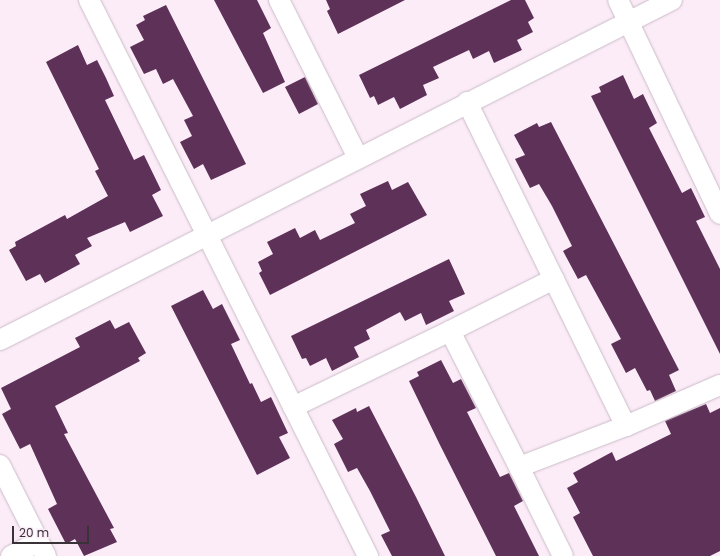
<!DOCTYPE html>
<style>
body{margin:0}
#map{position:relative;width:720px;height:556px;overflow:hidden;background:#fbecf8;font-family:Poppins,sans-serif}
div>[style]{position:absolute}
.building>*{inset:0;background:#5e3158}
.roads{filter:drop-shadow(0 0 1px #cabcc7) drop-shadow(0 0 1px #cabcc7)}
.minor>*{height:20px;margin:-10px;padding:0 10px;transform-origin:10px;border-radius:10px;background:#fff}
span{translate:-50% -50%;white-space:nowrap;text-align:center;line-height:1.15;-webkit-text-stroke:4px #fbecf8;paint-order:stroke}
.scale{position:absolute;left:12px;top:526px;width:77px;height:18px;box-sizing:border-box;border:2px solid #393338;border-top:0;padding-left:5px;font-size:12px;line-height:14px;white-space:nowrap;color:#393338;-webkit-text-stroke:3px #fbecf8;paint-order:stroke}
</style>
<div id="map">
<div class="building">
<i style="clip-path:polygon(214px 0,257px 0,271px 28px,263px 33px,285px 82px,263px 93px)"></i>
<i style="clip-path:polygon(326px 0,405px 0,338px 34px,327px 11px,330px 9px)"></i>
<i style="clip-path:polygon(511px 0,525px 0,534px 18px,528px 22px,533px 32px,517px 40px,522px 50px,494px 63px,489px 51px,473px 59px,469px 50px,433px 67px,439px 78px,423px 85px,427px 95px,400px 109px,394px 97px,378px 105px,374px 96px,370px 98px,359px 75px)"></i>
<i style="clip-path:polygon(166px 5px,246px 164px,211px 180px,203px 164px,194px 169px,180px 142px,192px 136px,184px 120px,193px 116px,173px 79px,163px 84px,156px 69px,144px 74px,130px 47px,144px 40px,136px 25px,145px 20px,143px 16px)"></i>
<i style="clip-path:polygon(78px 45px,87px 65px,97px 60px,106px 78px,114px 96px,105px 100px,134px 160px,144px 155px,161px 190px,152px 195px,163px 216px,130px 232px,125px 222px,87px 238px,92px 246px,75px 255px,80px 264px,45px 283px,40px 274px,26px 281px,9px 250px,16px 246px,15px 242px,65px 215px,67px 219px,108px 196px,95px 171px,99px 169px,46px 62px)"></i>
<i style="clip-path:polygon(623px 75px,634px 99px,643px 94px,657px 123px,649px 128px,682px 193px,691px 188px,705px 217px,696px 221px,720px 269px,720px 354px,591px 96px,601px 92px,599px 87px)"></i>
<i style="clip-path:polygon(305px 77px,318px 104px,299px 114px,285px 87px)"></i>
<i style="clip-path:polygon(551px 122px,679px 370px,669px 375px,676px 391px,655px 401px,650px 390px,647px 391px,635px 368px,626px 373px,611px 344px,621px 339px,586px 275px,578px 279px,563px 251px,572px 246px,552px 206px,539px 184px,530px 188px,515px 159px,525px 155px,514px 135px,537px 123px,539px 127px)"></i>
<i style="clip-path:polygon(388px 181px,392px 190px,408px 182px,427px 215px,270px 295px,259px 273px,262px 271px,258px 262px,273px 254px,267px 242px,295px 228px,300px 238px,315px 230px,320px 240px,355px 223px,350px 214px,366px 206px,360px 194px)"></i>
<i style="clip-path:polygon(449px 259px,465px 294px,449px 301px,454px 311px,426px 325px,421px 313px,405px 321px,400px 312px,366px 330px,370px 339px,354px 347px,359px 357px,332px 371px,326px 358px,310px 366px,306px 358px,302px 359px,291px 336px)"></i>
<i style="clip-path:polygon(203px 290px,213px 309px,222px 304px,240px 340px,231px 344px,250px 384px,252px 383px,261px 402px,271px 397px,288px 433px,279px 437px,290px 458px,257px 475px,171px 306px)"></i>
<i style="clip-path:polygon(110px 320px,115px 329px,129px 322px,146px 353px,138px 358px,140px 361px,55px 406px,68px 433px,64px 434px,114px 528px,110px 529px,117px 542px,84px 556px,75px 539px,66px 544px,48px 509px,57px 504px,30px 444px,20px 449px,2px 414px,11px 409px,1px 388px,80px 347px,75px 338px)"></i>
<i style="clip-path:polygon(441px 360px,453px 383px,461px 379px,476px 408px,467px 412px,500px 477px,509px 473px,523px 501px,514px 506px,539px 556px,496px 556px,440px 445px,409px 381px,419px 376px,417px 372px)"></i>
<i style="clip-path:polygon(706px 404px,710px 413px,720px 408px,720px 551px,710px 556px,593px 556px,573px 517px,580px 513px,567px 488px,578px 482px,573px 473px,612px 452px,616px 461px,671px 434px,665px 421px)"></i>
<i style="clip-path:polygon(369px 406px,416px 497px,445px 556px,392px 556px,381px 535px,390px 531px,370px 491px,357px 468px,348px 472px,334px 444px,343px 439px,332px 420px,356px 408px,357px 412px)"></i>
</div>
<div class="roads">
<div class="minor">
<i style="left:89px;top:0;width:622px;rotate:63.35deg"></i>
<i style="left:279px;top:0;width:177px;rotate:63.4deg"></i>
<i style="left:618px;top:0;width:237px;rotate:64.5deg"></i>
<i style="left:467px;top:102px;width:361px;rotate:63.9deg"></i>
<i style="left:626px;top:426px;width:103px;rotate:-23.6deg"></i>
<i style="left:554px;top:279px;width:116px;rotate:153.4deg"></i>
<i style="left:450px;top:331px;width:153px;rotate:63.1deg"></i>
<i style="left:519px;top:467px;width:115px;rotate:-21deg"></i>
<i style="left:0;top:340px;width:753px;rotate:-26.84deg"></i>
<i style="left:293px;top:407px;width:174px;rotate:-25.8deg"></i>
<i style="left:0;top:465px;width:102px;rotate:63.2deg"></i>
<i style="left:519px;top:467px;width:99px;rotate:63.7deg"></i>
<i style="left:11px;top:556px;width:31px;rotate:-27deg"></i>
</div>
</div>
<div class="scale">20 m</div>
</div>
